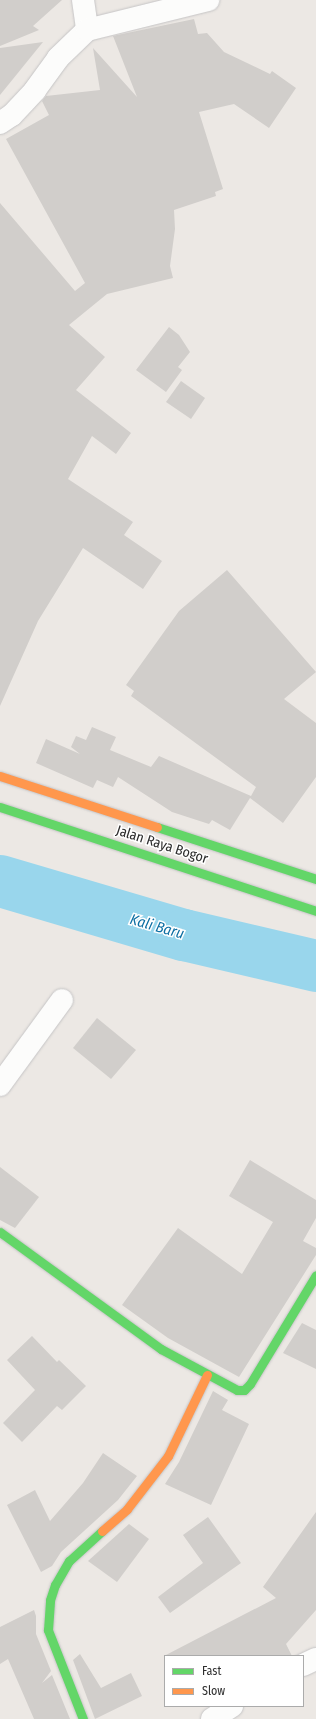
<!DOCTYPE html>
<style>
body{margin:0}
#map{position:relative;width:316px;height:1719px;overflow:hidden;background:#ece8e4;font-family:"Fira Sans Condensed",sans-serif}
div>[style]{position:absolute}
.river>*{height:52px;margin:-26px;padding:0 26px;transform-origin:26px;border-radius:26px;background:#99d6ec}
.building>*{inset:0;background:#d1cecb}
.roads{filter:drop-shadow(0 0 1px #c5c4c5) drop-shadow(0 0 1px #c5c4c5)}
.street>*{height:22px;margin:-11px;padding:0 11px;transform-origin:11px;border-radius:11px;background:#fcfcfb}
.fast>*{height:9px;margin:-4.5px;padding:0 4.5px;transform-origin:4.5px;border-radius:4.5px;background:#63d668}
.slow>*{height:9px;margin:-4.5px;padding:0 4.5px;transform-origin:4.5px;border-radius:4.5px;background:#ff974d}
span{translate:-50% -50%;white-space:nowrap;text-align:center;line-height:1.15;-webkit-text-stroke:3px #fff;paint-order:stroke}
.street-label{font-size:14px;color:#2e2e2e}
.water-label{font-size:15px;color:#0d6fa3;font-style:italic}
.legend{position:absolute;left:164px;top:1655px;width:140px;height:52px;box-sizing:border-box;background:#fff;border:1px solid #ababab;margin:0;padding:5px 7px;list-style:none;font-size:12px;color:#2e2e2e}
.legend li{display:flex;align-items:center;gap:8px;height:20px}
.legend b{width:20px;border:1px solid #ababab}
</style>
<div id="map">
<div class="river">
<i style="left:0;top:881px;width:192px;rotate:16.4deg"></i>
<i style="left:184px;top:935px;width:136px;rotate:13.2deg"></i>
</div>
<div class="building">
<i style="clip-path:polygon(0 0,62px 0,33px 26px,39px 30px,0 46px)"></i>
<i style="clip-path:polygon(194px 19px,198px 34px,207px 33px,224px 52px,270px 74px,272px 71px,296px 88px,269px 128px,234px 104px,199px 112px,223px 189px,215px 192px,216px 196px,174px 210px,175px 229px,170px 266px,173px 278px,107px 294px,69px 325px,105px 357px,76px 390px,131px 433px,116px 454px,92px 436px,68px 479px,133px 522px,124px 535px,162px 561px,143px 589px,83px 548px,38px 621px,0 706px,0 203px,75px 291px,85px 283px,6px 139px,49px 115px,42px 101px,46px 96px,100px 90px,93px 48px,137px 97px,113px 36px)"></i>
<i style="clip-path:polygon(43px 42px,0 95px,0 48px)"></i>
<i style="clip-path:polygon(169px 327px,179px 335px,190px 352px,178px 367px,182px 370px,166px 392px,136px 370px)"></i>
<i style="clip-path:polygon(181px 381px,205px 398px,191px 419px,166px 402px)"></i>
<i style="clip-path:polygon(227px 570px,316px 672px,284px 699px,316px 723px,316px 777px,283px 823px,250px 798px,230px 830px,212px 820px,209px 824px,172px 812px,118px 777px,113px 787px,97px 780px,93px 788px,36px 763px,46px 739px,80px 754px,71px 747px,76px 736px,86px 740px,92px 727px,116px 737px,110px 750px,151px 767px,159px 756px,251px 796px,256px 787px,131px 696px,134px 691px,126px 685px,179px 611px)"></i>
<i style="clip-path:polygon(97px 1018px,136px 1050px,111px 1079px,73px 1048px)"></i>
<i style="clip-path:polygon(250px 1160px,316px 1200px,316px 1218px,303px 1241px,316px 1248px,316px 1255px,239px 1377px,168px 1338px,122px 1305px,178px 1228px,242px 1274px,273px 1222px,229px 1196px)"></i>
<i style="clip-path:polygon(0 1167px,39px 1197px,15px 1228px,0 1220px)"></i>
<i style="clip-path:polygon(302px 1323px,316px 1330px,316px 1369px,283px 1353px)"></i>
<i style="clip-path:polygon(32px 1336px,57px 1362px,59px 1360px,86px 1386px,62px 1410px,57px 1406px,22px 1442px,3px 1423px,35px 1390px,7px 1360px)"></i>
<i style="clip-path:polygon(213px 1391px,228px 1400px,222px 1410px,249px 1424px,211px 1505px,165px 1484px,179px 1462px)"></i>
<i style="clip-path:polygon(103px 1453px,137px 1476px,118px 1500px,61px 1552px,52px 1566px,41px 1572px,7px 1505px,35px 1490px,50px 1521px,83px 1483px)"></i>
<i style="clip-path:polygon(316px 1512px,316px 1610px,286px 1644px,292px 1656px,164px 1656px,276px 1598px,263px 1587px)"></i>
<i style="clip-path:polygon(208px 1517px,241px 1563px,170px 1613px,158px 1597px,203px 1563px,183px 1535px)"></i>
<i style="clip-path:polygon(129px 1524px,149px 1539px,117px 1582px,88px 1561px)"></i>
<i style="clip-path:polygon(34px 1610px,36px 1616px,36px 1634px,51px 1671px,42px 1683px,52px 1675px,70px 1719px,34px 1719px,8px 1659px,0 1664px,0 1627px)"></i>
<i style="clip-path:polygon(80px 1654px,101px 1688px,131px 1673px,142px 1696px,95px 1719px,73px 1660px)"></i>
</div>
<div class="roads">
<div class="street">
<i style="left:83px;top:0;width:30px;rotate:82deg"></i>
<i style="left:0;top:123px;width:14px;rotate:-34deg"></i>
<i style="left:12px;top:115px;width:34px;rotate:-47deg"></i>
<i style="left:35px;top:90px;width:39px;rotate:-54deg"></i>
<i style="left:58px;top:58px;width:40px;rotate:-44deg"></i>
<i style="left:87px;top:30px;width:125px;rotate:-13.9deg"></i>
<i style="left:0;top:1085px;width:105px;rotate:-53.9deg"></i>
<i style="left:303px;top:1665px;width:14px;rotate:-25deg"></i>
<i style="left:212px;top:1719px;width:24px;rotate:-33deg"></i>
</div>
<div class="fast">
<i style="left:0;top:807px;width:333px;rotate:18.2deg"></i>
<i style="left:157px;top:827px;width:167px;rotate:18.1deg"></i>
<i style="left:0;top:1232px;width:199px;rotate:36deg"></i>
<i style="left:161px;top:1349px;width:86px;rotate:28.3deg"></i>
<i style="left:237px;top:1390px;width:7px"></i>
<i style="left:244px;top:1390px;width:8px;rotate:-45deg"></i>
<i style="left:250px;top:1384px;width:127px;rotate:-58.8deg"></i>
<i style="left:83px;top:1719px;width:96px;rotate:-111.5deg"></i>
<i style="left:48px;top:1630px;width:30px;rotate:-86deg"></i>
<i style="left:50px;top:1600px;width:16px;rotate:-72deg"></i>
<i style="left:55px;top:1585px;width:28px;rotate:-60deg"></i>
<i style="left:69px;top:1561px;width:45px;rotate:-42.3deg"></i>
</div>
<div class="slow">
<i style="left:0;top:776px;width:165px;rotate:18deg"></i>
<i style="left:102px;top:1531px;width:33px;rotate:-41deg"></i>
<i style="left:127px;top:1509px;width:67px;rotate:-52.3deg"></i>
<i style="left:168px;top:1456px;width:90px;rotate:-64.3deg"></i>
</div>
</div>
<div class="street-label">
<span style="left:162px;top:845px;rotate:18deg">Jalan Raya Bogor</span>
</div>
<div class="water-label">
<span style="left:157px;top:927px;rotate:16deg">Kali Baru</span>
</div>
<ul class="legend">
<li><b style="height:5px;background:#63d668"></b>Fast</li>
<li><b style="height:5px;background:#ff974d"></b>Slow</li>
</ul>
</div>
